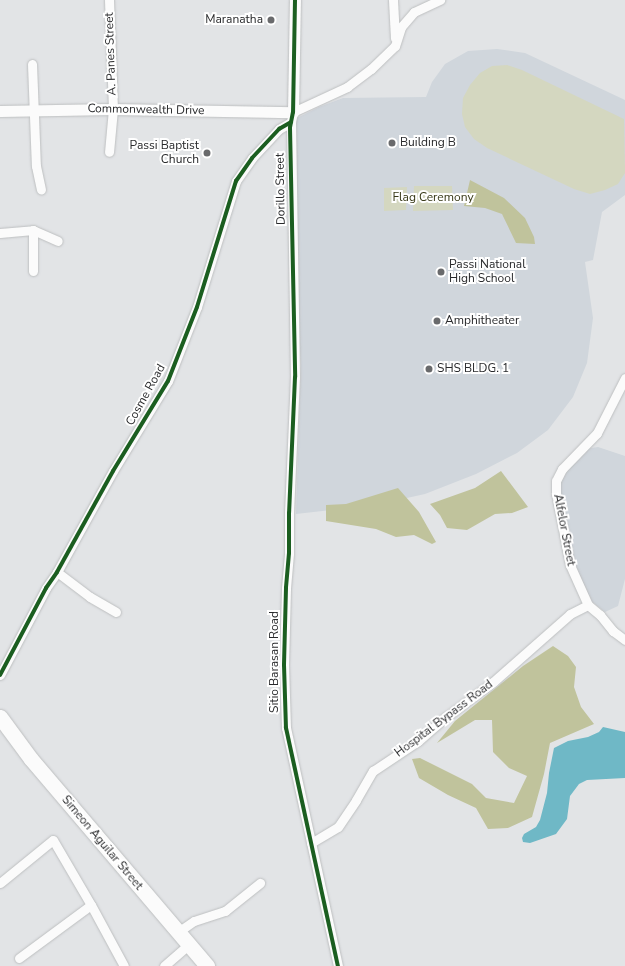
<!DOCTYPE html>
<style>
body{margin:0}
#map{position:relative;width:625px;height:966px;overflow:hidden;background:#e2e4e6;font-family:"Nunito Sans",sans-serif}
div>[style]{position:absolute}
.built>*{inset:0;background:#d0d6dc}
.green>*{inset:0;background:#d4d7c0}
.forest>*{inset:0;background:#c0c39c}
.water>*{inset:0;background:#6fb8c6}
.roads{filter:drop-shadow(0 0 1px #bdbfc0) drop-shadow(0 0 1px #bdbfc0)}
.minor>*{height:9px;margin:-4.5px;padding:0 4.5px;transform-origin:4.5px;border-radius:4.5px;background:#fbfbfb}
.tertiary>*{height:11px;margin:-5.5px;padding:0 5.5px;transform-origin:5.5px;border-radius:5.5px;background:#fbfbfb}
.trunk>*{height:15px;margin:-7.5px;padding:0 7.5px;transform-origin:7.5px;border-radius:7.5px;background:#fbfbfb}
.cycleway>*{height:4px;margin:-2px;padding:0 2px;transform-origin:2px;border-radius:2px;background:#1b5e20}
.dots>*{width:11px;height:11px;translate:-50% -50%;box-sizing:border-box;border:2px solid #fff;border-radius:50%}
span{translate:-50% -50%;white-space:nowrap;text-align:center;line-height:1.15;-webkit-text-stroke:4px #fff;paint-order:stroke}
.poi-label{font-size:12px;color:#28292b}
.right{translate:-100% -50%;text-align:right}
.left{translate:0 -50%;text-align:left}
.street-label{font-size:12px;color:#28292b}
.park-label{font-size:12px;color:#373817}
</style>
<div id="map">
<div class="built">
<i style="clip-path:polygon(497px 49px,525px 53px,625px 100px,625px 195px,602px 212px,593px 260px,585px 262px,593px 318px,587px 363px,573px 397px,548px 430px,517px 453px,476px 474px,425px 494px,375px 505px,296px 514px,301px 365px,297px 307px,295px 119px,319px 107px,343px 98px,426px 97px,432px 82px,445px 64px,468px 51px)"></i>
<i style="clip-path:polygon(598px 447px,625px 456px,625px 579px,618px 606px,605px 612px,591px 601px,572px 559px,570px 535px,559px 491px,560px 480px,566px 471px,585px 449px)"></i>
</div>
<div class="green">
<i style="clip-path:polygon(507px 65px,522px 70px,624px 119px,625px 173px,618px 184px,605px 190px,590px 194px,574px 189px,487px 148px,474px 139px,465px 127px,462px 114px,463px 98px,470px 85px,480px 73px,492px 66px)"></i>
<i style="clip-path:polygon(414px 186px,452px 186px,453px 210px,413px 211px)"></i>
<i style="clip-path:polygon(407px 187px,406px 210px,384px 211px,384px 188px)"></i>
</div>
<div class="forest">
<i style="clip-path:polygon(470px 180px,504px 198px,525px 218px,534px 237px,535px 244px,516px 243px,502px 214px,485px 208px,464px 206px)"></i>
<i style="clip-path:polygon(501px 471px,528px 507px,512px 513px,495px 514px,467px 530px,447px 528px,440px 515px,430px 504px,475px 488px)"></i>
<i style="clip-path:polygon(398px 488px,419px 512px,436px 542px,432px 544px,414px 535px,396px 537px,376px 529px,326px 521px,326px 505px,346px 504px)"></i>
<i style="clip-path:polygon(553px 646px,568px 656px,576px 667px,574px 687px,581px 707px,594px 724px,550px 743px,544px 774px,532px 817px,508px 828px,488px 829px,476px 808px,448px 795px,419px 778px,412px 759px,420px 758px,472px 784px,486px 798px,514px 803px,527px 776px,509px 768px,493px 752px,492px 720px,475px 720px,437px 743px,455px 721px,523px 666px)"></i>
</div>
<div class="water">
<i style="clip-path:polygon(603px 727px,625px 732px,625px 778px,587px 780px,579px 784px,570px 796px,567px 819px,556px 834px,530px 843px,523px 842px,522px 838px,524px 834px,536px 827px,540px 820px,547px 793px,549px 773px,554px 748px,568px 741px,588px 737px,599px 732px)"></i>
</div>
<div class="roads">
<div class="minor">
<i style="left:109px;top:0;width:109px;rotate:87.9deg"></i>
<i style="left:113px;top:109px;width:43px;rotate:95.3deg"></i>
<i style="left:393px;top:0;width:38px;rotate:87deg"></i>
<i style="left:32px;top:64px;width:102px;rotate:87.8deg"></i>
<i style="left:36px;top:166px;width:24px;rotate:78deg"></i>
<i style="left:33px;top:230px;width:41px;rotate:90deg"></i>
<i style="left:0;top:233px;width:33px;rotate:-5deg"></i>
<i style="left:33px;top:230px;width:27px;rotate:24deg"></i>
<i style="left:625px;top:378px;width:62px;rotate:117deg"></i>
<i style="left:597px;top:433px;width:50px;rotate:134.2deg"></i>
<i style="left:562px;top:469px;width:13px;rotate:117deg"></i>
<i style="left:556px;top:481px;width:12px;rotate:90deg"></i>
<i style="left:556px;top:493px;width:73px;rotate:79deg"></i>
<i style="left:570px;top:565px;width:44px;rotate:65.8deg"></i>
<i style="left:588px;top:605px;width:16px;rotate:40deg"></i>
<i style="left:600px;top:615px;width:21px;rotate:51deg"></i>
<i style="left:613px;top:631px;width:15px;rotate:37deg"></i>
<i style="left:57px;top:572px;width:41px;rotate:37.1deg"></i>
<i style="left:90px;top:597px;width:30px;rotate:30deg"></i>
<i style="left:0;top:675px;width:98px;rotate:-62.1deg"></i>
<i style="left:46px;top:588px;width:19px;rotate:-55deg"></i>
<i style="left:57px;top:572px;width:115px;rotate:-61deg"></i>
<i style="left:113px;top:471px;width:105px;rotate:-58.6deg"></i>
<i style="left:168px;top:381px;width:79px;rotate:-68.6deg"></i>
<i style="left:197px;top:307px;width:132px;rotate:-72.8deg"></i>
<i style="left:236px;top:181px;width:28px;rotate:-55deg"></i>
<i style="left:252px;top:158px;width:40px;rotate:-47deg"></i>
<i style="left:279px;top:129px;width:14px;rotate:-30deg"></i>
<i style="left:311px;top:843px;width:31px;rotate:-31deg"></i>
<i style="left:338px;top:827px;width:32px;rotate:-56deg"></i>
<i style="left:356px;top:800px;width:34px;rotate:-60deg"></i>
<i style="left:373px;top:771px;width:54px;rotate:-33.7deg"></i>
<i style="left:418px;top:741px;width:37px;rotate:-41deg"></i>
<i style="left:446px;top:717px;width:59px;rotate:-36.7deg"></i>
<i style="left:493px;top:682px;width:103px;rotate:-41.4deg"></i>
<i style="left:570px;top:614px;width:20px;rotate:-27deg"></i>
<i style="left:0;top:883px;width:68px;rotate:-39.1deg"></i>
<i style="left:53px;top:840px;width:75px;rotate:59.7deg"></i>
<i style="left:91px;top:905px;width:69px;rotate:61.6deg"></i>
<i style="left:178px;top:932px;width:19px;rotate:-35deg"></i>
<i style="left:194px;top:921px;width:33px;rotate:-18deg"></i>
<i style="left:225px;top:911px;width:45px;rotate:-38.7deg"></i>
<i style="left:19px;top:958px;width:89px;rotate:-36.4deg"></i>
<i style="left:164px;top:966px;width:32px;rotate:-41deg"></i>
<i style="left:338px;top:966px;width:244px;rotate:-102.3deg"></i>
<i style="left:286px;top:728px;width:63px;rotate:-91.8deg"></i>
<i style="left:284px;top:665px;width:77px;rotate:-88.5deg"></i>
<i style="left:286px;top:588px;width:35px;rotate:-85deg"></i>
<i style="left:289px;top:553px;width:40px;rotate:-90deg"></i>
<i style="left:289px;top:513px;width:136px;rotate:-87.5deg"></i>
<i style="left:295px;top:377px;width:255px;rotate:-90.9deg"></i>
<i style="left:291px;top:122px;width:10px;rotate:-79deg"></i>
<i style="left:293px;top:112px;width:60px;rotate:-24.8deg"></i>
<i style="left:347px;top:87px;width:30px;rotate:-37deg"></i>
<i style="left:371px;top:69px;width:33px;rotate:-44deg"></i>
<i style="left:395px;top:46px;width:20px;rotate:-72deg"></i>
<i style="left:401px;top:27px;width:20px;rotate:-49deg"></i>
<i style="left:414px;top:12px;width:29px;rotate:-25deg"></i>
</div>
<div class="tertiary">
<i style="left:0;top:111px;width:113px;rotate:-1deg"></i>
<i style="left:113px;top:109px;width:180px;rotate:1deg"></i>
<i style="left:293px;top:112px;width:112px;rotate:-89deg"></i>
</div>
<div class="trunk">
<i style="left:0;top:717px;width:52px;rotate:53.6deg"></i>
<i style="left:31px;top:759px;width:272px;rotate:49.6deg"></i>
</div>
</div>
<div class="cycleway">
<i style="left:295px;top:0;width:112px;rotate:91deg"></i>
<i style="left:293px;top:112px;width:16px;rotate:101deg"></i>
<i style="left:290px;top:128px;width:249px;rotate:88.8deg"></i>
<i style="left:295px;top:377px;width:136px;rotate:92.5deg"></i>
<i style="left:289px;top:513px;width:40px;rotate:90deg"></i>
<i style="left:289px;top:553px;width:35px;rotate:95deg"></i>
<i style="left:286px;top:588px;width:77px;rotate:91.5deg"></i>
<i style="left:284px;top:665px;width:63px;rotate:88.2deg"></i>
<i style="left:286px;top:728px;width:244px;rotate:77.7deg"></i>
<i style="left:0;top:675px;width:98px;rotate:-62.1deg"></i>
<i style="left:46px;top:588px;width:19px;rotate:-55deg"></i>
<i style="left:57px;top:572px;width:115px;rotate:-61deg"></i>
<i style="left:113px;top:471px;width:105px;rotate:-58.6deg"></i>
<i style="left:168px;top:381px;width:79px;rotate:-68.6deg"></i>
<i style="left:197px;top:307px;width:132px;rotate:-72.8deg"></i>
<i style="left:236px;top:181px;width:28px;rotate:-55deg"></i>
<i style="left:252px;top:158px;width:40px;rotate:-47deg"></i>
<i style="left:279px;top:129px;width:14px;rotate:-30deg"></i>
</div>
<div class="dots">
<i style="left:271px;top:20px;background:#696a6c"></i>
<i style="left:392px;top:143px;background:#696a6c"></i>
<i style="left:207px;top:153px;background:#696a6c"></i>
<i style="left:441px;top:272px;background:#696a6c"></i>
<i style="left:437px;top:321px;background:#696a6c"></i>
<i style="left:429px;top:369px;background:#696a6c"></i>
</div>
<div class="poi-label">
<span class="right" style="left:263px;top:20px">Maranatha</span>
<span class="left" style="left:400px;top:143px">Building B</span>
<span class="right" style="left:199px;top:153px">Passi Baptist<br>Church</span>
<span class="left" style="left:449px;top:272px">Passi National<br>High School</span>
<span class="left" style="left:445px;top:321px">Amphitheater</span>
<span class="left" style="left:437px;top:369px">SHS BLDG. 1</span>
</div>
<div class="street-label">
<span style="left:111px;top:54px;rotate:-92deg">A. Panes Street</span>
<span style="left:146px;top:110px;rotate:1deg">Commonwealth Drive</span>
<span style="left:281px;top:189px;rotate:-91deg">Dorillo Street</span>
<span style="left:146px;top:395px;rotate:-61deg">Cosme Road</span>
<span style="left:564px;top:530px;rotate:79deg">Alfelor Street</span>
<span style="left:275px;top:662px;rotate:-90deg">Sitio Barasan Road</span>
<span style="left:444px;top:719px;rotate:-37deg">Hospital Bypass Road</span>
<span style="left:102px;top:843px;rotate:50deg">Simeon Aguilar Street</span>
</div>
<div class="park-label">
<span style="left:433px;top:198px">Flag Ceremony</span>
</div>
</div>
